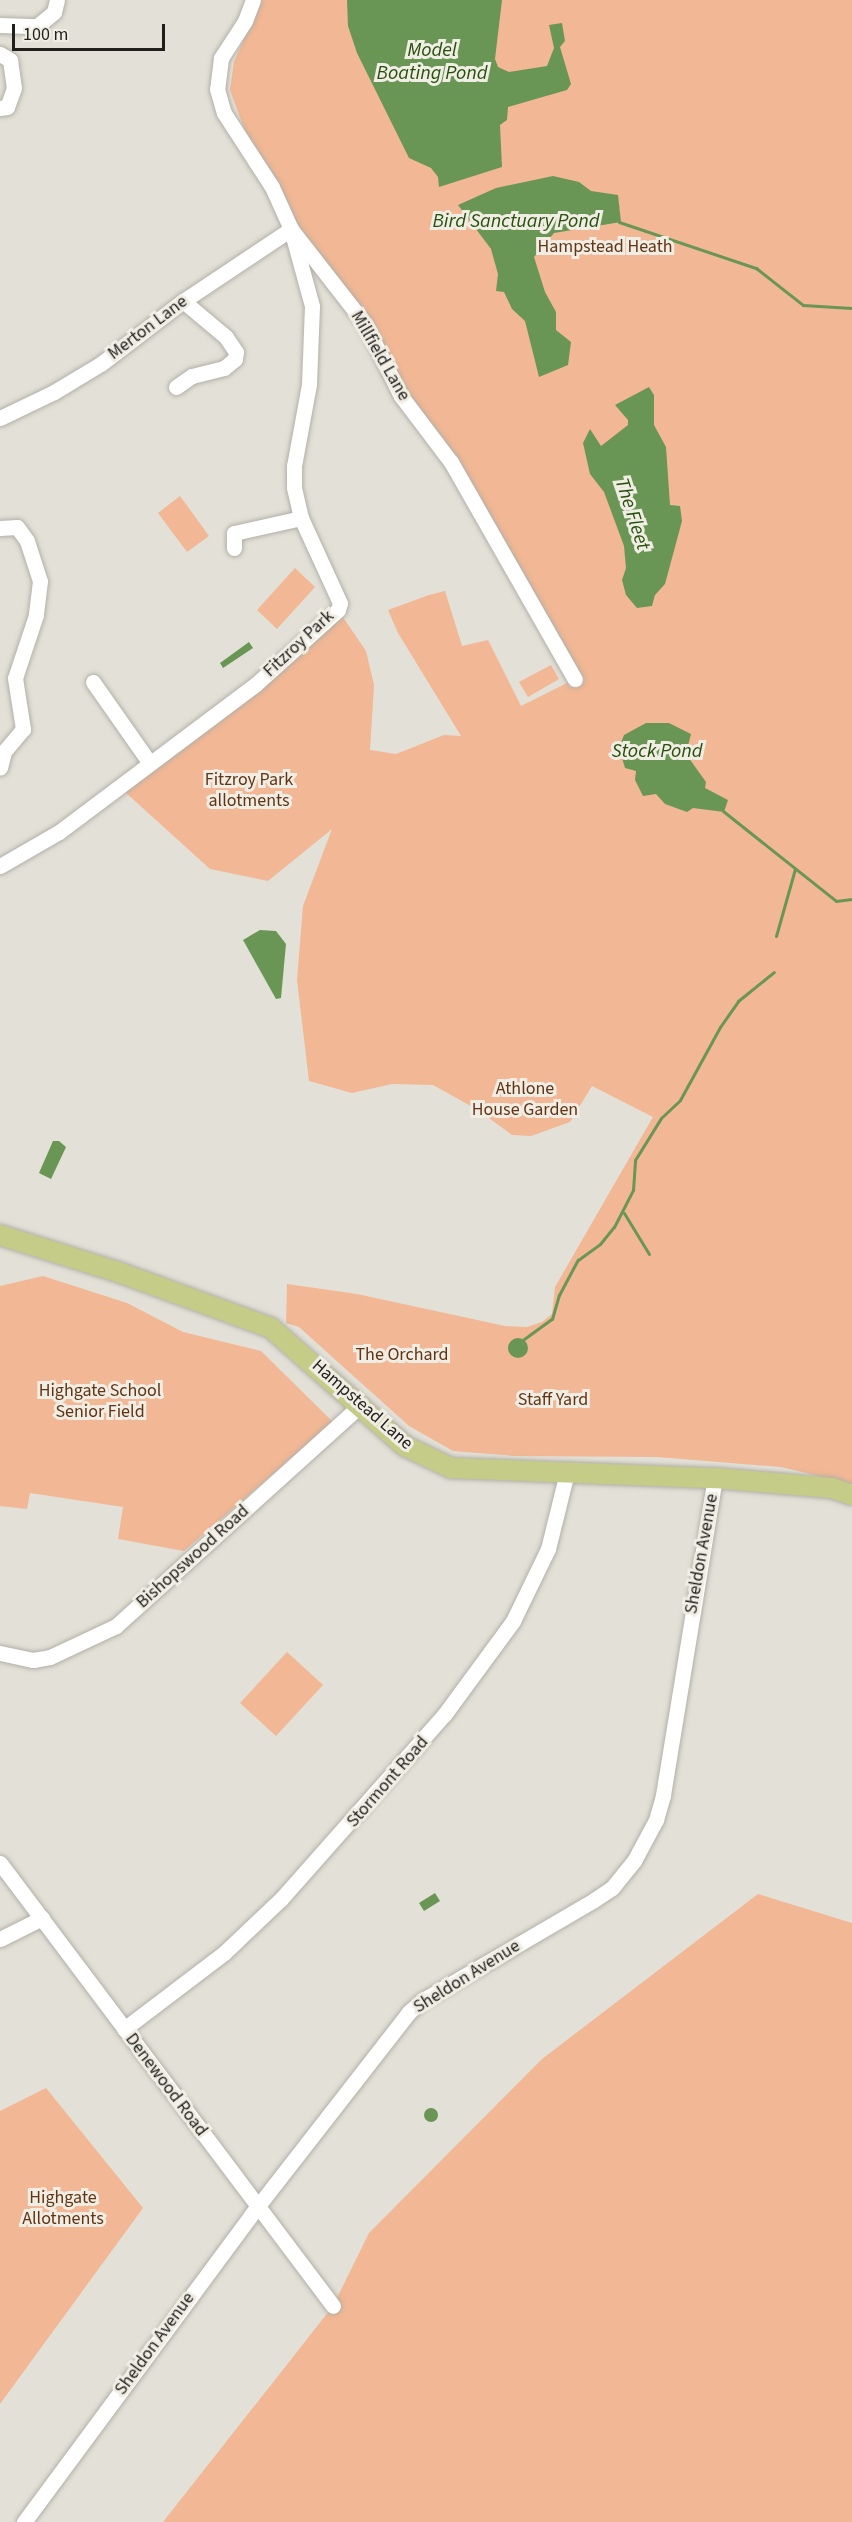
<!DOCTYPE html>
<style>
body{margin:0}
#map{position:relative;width:852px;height:2522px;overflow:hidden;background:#e3e0d7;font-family:"Source Sans 3",sans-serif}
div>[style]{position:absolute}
.green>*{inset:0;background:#f2b794}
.water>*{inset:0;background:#6a9655}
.round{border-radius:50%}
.stream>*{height:3px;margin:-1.5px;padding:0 1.5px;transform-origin:1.5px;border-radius:1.5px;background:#6a9655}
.roads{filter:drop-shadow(0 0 2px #b2b0a7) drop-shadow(0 0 2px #b2b0a7)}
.minor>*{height:15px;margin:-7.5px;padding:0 7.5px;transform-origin:7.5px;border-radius:7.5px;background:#fff}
.major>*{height:20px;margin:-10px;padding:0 10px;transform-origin:10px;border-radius:10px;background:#c5cc88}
span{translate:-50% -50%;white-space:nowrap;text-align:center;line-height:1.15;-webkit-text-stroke:6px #f0ede4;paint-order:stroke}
.park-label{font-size:18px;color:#633413}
.street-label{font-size:18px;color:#201f1c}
.water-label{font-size:20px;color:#27510b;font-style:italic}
.scale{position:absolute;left:12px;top:24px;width:153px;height:27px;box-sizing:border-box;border:3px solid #201f1c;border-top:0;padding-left:8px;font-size:18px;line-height:21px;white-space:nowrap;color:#201f1c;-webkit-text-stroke:4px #f0ede4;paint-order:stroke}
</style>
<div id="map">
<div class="green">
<i style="clip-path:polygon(261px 0,852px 0,852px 1484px,781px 1467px,657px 1457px,515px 1456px,453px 1451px,409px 1426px,299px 1327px,286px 1323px,287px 1284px,357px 1294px,505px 1326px,527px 1327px,542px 1322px,552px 1314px,555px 1287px,653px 1117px,592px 1086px,570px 1122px,531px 1136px,512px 1135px,478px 1110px,433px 1085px,392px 1084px,352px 1093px,309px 1081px,297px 980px,303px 906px,332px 829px,268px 881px,210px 869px,125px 792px,149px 762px,338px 610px,366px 651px,374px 685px,370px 750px,396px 754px,444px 735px,461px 736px,398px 633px,388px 610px,429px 595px,445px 591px,462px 646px,488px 640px,521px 706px,575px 679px,384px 357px,291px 229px,276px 185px,245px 131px,230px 90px,234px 62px)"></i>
<i style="clip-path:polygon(180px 496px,209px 536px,187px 552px,158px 513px)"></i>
<i style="clip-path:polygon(295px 568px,315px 587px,277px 629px,257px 610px)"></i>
<i style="clip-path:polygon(551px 665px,559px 679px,528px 697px,519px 682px)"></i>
<i style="clip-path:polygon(43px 1276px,127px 1303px,183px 1332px,261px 1351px,333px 1422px,184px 1551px,118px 1539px,123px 1507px,30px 1493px,27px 1509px,0 1506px,0 1286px)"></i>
<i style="clip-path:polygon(287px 1652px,323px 1685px,276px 1736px,240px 1703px)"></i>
<i style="clip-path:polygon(758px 1894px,852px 1923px,852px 2522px,163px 2522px,333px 2306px,369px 2233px,542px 2059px)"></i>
<i style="clip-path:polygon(46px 2088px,143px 2208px,0 2404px,0 2111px)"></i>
</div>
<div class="water">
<i style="clip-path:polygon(347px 0,502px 0,495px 59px,498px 67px,509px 72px,547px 66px,554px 48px,549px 25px,562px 23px,565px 41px,560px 47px,571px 84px,567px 90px,508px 107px,507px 120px,500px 125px,502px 167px,439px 187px,438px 177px,431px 168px,409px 158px,357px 53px,348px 26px)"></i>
<i style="clip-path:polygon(553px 176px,579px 182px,591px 191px,618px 195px,621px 222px,554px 233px,534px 257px,545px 292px,556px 312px,556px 330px,571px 342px,568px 365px,539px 377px,525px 321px,512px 309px,504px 292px,496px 291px,498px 274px,491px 249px,458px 205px,496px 188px)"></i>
<i style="clip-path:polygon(649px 387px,654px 395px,654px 425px,666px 447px,670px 505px,680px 506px,682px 521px,665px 584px,655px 595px,652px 606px,637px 608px,626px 595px,622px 580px,626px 568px,624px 546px,604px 492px,590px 474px,583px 443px,590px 429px,601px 446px,628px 425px,628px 420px,615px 405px)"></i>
<i style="clip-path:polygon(249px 642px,253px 648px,223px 668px,220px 663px)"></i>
<i style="clip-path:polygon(646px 723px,669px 723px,691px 734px,686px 754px,706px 782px,705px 788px,728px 800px,724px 812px,693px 808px,687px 812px,665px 804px,656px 794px,643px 796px,635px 780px,636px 771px,625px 768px,619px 748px,624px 735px)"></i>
<i style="clip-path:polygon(260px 930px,276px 931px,286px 944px,281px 998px,276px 999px,243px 940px)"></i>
<i style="clip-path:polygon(53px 1141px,59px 1141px,66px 1147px,51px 1179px,39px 1173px)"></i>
<i class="round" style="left:508px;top:1338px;width:20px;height:20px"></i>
<i style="clip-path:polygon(435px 1893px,440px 1901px,424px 1911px,419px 1903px)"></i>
<i class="round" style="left:424px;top:2108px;width:14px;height:14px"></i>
</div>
<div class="stream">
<i style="left:619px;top:222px;width:145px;rotate:18.6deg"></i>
<i style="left:756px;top:268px;width:60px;rotate:38.2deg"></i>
<i style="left:803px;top:305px;width:49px;rotate:3.5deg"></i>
<i style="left:723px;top:811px;width:144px;rotate:38.5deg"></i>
<i style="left:836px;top:901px;width:16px;rotate:-7deg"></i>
<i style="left:776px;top:936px;width:70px;rotate:-74.2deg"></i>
<i style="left:624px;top:1213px;width:48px;rotate:58.6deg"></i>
<i style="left:524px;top:1339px;width:34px;rotate:-36deg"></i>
<i style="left:552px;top:1319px;width:25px;rotate:-74deg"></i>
<i style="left:559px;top:1295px;width:40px;rotate:-62deg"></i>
<i style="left:578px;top:1260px;width:27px;rotate:-36deg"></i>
<i style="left:600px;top:1244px;width:22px;rotate:-51deg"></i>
<i style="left:614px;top:1227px;width:42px;rotate:-62.8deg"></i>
<i style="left:633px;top:1190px;width:30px;rotate:-86deg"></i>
<i style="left:635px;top:1160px;width:49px;rotate:-58.2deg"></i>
<i style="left:661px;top:1118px;width:26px;rotate:-43deg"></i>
<i style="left:680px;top:1100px;width:83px;rotate:-61.3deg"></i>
<i style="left:720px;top:1027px;width:32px;rotate:-55deg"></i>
<i style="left:738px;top:1001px;width:46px;rotate:-38.9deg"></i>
</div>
<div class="roads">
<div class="minor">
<i style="left:253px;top:0;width:22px;rotate:111deg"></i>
<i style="left:245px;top:21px;width:44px;rotate:123deg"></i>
<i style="left:221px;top:58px;width:31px;rotate:97deg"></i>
<i style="left:217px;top:89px;width:25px;rotate:74deg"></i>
<i style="left:224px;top:113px;width:88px;rotate:57deg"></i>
<i style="left:272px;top:187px;width:46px;rotate:65.7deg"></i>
<i style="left:291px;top:229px;width:120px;rotate:52.1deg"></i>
<i style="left:365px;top:324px;width:80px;rotate:63.4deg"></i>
<i style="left:401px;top:396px;width:83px;rotate:52.9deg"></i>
<i style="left:451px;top:462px;width:250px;rotate:60.3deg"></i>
<i style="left:0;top:25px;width:37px;rotate:2deg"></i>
<i style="left:37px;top:26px;width:22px;rotate:-39deg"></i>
<i style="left:54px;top:12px;width:12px;rotate:-76deg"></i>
<i style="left:0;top:54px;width:12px;rotate:31deg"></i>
<i style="left:10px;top:60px;width:28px;rotate:82deg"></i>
<i style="left:14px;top:88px;width:20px;rotate:110deg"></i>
<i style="left:7px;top:107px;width:7px;rotate:172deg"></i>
<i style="left:176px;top:387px;width:19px;rotate:-35deg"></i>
<i style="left:192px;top:376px;width:33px;rotate:-14deg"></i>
<i style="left:224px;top:368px;width:14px;rotate:-39deg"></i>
<i style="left:235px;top:359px;width:7px;rotate:-82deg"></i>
<i style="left:236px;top:352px;width:18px;rotate:-124deg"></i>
<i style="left:226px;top:337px;width:56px;rotate:-140.1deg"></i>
<i style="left:0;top:418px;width:60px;rotate:-25.7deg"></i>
<i style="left:54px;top:392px;width:56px;rotate:-31.1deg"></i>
<i style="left:102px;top:363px;width:102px;rotate:-37.4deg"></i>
<i style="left:183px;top:301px;width:130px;rotate:-33.7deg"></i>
<i style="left:0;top:528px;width:17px;rotate:-3deg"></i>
<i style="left:17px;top:527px;width:17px;rotate:54deg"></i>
<i style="left:27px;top:541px;width:42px;rotate:72deg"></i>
<i style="left:40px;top:581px;width:34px;rotate:97deg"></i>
<i style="left:36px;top:615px;width:66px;rotate:108.4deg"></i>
<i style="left:15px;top:678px;width:52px;rotate:81.1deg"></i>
<i style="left:23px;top:729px;width:30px;rotate:130deg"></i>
<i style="left:4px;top:752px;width:16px;rotate:104deg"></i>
<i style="left:234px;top:548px;width:15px;rotate:-90deg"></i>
<i style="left:234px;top:533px;width:69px;rotate:-12.6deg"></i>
<i style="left:93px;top:682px;width:98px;rotate:55deg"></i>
<i style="left:0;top:866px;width:68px;rotate:-30deg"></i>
<i style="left:59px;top:832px;width:246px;rotate:-36.9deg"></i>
<i style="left:256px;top:684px;width:110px;rotate:-42.1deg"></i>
<i style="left:338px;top:610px;width:7px;rotate:-74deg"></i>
<i style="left:340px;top:603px;width:94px;rotate:-114.6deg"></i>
<i style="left:301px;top:518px;width:32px;rotate:-103deg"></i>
<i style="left:294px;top:487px;width:21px;rotate:-90deg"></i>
<i style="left:294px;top:466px;width:83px;rotate:-79.6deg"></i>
<i style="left:309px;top:384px;width:78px;rotate:-87.8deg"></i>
<i style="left:312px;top:306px;width:80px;rotate:-105.3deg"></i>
<i style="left:0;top:1653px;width:34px;rotate:12deg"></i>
<i style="left:33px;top:1660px;width:17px;rotate:-10deg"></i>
<i style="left:50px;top:1657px;width:73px;rotate:-25.2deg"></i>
<i style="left:116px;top:1626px;width:331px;rotate:-42.1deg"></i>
<i style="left:0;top:1863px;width:554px;rotate:53.07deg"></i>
<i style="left:0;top:1939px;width:47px;rotate:-26.6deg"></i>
<i style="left:124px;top:2029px;width:126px;rotate:-37.2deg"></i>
<i style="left:224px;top:1953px;width:79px;rotate:-43.5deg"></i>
<i style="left:281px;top:1899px;width:246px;rotate:-48.5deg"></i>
<i style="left:444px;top:1715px;width:117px;rotate:-53.7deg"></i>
<i style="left:513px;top:1621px;width:80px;rotate:-64.1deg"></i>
<i style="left:548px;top:1549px;width:79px;rotate:-76.1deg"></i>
<i style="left:24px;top:2522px;width:393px;rotate:-53.5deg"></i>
<i style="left:258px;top:2206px;width:246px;rotate:-52.1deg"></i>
<i style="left:409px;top:2012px;width:18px;rotate:-41deg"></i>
<i style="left:423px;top:2000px;width:198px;rotate:-30.3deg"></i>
<i style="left:594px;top:1900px;width:22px;rotate:-34deg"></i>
<i style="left:612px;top:1888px;width:35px;rotate:-51deg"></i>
<i style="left:634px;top:1861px;width:47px;rotate:-61.8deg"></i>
<i style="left:656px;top:1820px;width:26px;rotate:-74deg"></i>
<i style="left:663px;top:1795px;width:321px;rotate:-80.7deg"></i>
</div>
<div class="major">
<i style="left:0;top:1235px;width:127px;rotate:17.4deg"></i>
<i style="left:121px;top:1273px;width:160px;rotate:20.1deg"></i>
<i style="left:271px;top:1328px;width:179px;rotate:41.4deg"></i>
<i style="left:405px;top:1446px;width:51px;rotate:25.6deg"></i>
<i style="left:451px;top:1468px;width:264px;rotate:2.2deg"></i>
<i style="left:715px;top:1478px;width:117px;rotate:4.9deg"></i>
<i style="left:832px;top:1488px;width:21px;rotate:19deg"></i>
</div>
</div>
<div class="park-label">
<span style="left:605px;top:247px">Hampstead Heath</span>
<span style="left:249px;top:791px">Fitzroy Park<br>allotments</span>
<span style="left:525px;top:1100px">Athlone<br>House Garden</span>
<span style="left:402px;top:1355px">The Orchard</span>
<span style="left:100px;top:1402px">Highgate School<br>Senior Field</span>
<span style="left:553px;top:1400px">Staff Yard</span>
<span style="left:63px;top:2209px">Highgate<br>Allotments</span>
</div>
<div class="street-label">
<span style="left:148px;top:328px;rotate:-37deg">Merton Lane</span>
<span style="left:380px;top:356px;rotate:60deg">Millfield Lane</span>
<span style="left:299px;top:644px;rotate:-43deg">Fitzroy Park</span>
<span style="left:362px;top:1405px;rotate:41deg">Hampstead Lane</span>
<span style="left:702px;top:1554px;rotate:-80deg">Sheldon Avenue</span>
<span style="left:193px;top:1557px;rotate:-42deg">Bishopswood Road</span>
<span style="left:388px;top:1782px;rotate:-49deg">Stormont Road</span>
<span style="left:467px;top:1977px;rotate:-32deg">Sheldon Avenue</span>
<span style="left:166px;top:2085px;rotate:53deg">Denewood Road</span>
<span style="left:155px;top:2344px;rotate:-54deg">Sheldon Avenue</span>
</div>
<div class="water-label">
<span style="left:432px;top:62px">Model<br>Boating Pond</span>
<span style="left:516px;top:221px">Bird Sanctuary Pond</span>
<span style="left:632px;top:514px;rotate:72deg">The Fleet</span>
<span style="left:657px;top:751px">Stock Pond</span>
</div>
<div class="scale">100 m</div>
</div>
